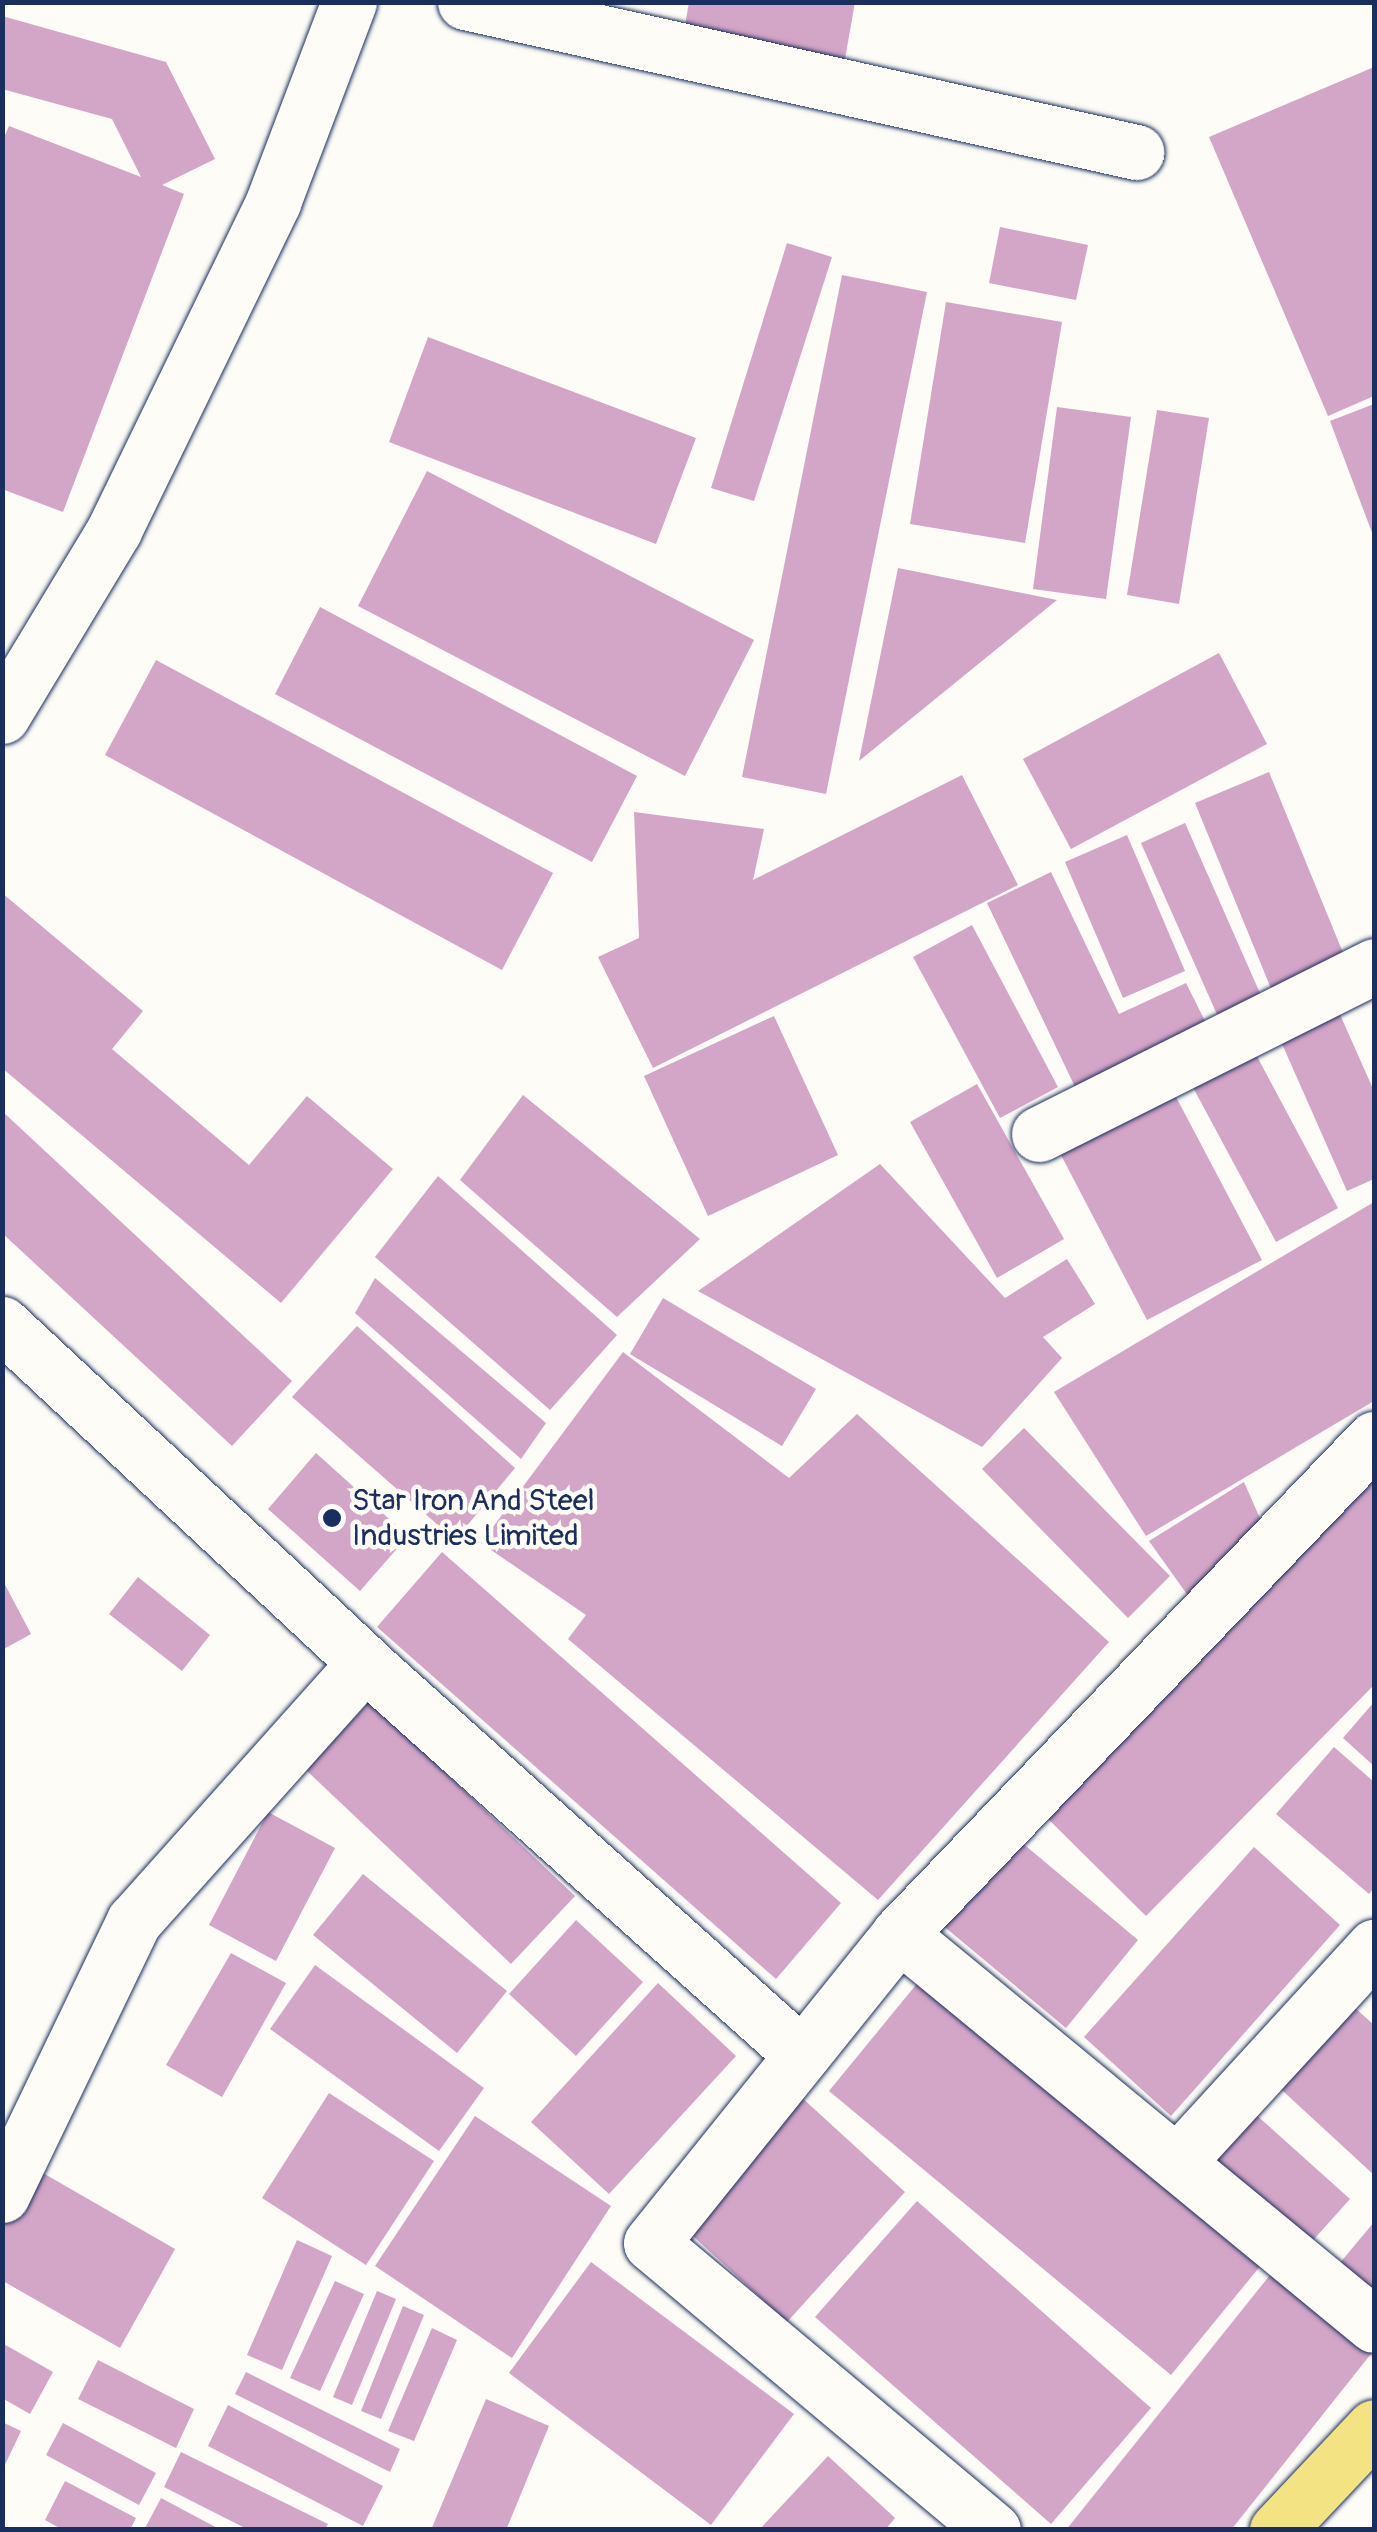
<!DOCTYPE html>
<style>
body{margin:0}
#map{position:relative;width:1377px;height:2532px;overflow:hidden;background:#fdfcf7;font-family:Pangolin,sans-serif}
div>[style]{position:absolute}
.building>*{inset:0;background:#d3a5c7}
.roads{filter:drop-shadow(0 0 2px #1b2f5e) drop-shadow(0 0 2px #1b2f5e)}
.minor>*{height:55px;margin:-27.5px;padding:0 27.5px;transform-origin:27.5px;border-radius:27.5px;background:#fdfcf7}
.major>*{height:55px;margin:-27.5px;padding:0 27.5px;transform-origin:27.5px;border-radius:27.5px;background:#f4e382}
.dots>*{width:28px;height:28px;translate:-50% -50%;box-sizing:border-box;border:5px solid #fdfcf7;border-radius:50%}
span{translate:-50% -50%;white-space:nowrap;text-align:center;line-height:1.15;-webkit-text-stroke:9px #fdfcf7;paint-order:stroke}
.poi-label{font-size:30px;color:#1b2f5e}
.left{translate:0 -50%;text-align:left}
.frame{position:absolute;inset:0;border:5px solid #1b2f5e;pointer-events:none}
</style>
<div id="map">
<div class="building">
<i style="clip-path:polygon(689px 2px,855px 2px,845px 59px,684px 32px)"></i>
<i style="clip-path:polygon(2px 16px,166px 62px,215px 159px,162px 185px,184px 194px,63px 512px,2px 489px,2px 142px,9px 126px,141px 177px,112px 119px,2px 89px)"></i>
<i style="clip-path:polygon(1374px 67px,1374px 396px,1328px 416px,1209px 137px)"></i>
<i style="clip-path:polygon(1000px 227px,1088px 245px,1076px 300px,989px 283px)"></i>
<i style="clip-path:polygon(787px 243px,832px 257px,754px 501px,711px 488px)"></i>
<i style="clip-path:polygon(842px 275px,927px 292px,826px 794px,742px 777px)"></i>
<i style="clip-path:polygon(946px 302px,1062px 322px,1025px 543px,910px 524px)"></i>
<i style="clip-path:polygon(428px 337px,696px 438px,656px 544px,389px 442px)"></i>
<i style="clip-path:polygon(1374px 404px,1374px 538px,1330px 421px)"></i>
<i style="clip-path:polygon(1057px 407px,1131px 417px,1106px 599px,1033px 589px)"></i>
<i style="clip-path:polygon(1157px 410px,1209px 418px,1179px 604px,1127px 595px)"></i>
<i style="clip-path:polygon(427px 471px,754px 640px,685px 776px,358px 606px)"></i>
<i style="clip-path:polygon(898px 568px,1057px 600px,859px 761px)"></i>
<i style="clip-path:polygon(320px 607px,637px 776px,592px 862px,275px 694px)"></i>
<i style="clip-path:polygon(1219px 653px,1267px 744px,1071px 849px,1023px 759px)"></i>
<i style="clip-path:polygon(156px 660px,553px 873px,502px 970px,105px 755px)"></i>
<i style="clip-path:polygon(1269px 772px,1348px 965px,1274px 996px,1195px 803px)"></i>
<i style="clip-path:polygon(962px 775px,1018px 885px,653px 1068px,598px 957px,639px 938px,634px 812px,764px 829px,753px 880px)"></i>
<i style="clip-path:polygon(1185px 823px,1263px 1000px,1219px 1019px,1141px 843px)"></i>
<i style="clip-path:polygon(1127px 835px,1185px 971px,1123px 998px,1065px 862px)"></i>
<i style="clip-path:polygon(1051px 872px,1119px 1014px,1186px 983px,1208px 1027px,1077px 1091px,987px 903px)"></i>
<i style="clip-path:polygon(2px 893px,143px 1011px,112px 1049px,249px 1165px,307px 1096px,393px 1169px,281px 1303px,2px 1068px)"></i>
<i style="clip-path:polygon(972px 925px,1058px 1087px,1000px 1118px,913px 957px)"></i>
<i style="clip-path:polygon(1338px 1010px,1374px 1091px,1374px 1179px,1347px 1191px,1279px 1037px)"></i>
<i style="clip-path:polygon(774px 1016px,838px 1155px,708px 1216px,644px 1076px)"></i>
<i style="clip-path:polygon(1252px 1047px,1338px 1208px,1276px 1242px,1189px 1080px)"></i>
<i style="clip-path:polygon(977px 1084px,1064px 1239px,997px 1278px,910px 1122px)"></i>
<i style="clip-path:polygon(523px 1095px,700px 1239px,617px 1317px,460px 1180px)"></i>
<i style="clip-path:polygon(1175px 1095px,1262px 1260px,1147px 1320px,1061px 1155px)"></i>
<i style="clip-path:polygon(2px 1111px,292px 1381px,232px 1446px,2px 1233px)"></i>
<i style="clip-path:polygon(880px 1164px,1005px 1298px,1067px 1259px,1095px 1304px,1043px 1337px,1062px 1358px,982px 1447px,698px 1291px)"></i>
<i style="clip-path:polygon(438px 1176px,617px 1335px,550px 1410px,375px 1257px)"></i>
<i style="clip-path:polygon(1374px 1202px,1374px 1401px,1146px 1536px,1054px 1392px)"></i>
<i style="clip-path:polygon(375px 1278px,546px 1423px,521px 1459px,355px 1313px)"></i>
<i style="clip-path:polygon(663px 1298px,816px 1389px,782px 1446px,630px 1354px)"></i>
<i style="clip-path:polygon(357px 1326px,515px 1468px,455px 1540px,292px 1397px)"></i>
<i style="clip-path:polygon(623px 1352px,789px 1478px,857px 1414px,1109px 1642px,878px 1900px,568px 1639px,586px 1615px,481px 1543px)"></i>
<i style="clip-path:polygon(1024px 1428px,1170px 1576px,1128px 1618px,982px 1469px)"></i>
<i style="clip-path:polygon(316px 1453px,408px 1536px,360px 1591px,268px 1509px)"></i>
<i style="clip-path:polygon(1374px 1454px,1374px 1685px,1146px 1916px,1030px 1801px)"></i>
<i style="clip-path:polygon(1244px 1482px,1270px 1541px,1201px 1614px,1149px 1541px)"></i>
<i style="clip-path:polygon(442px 1552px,841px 1903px,776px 1979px,377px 1627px)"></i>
<i style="clip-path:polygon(138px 1577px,210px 1635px,182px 1671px,109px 1614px)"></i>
<i style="clip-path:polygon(2px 1579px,31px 1634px,2px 1650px)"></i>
<i style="clip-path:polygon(370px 1701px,575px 1896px,511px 1964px,306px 1770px)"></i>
<i style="clip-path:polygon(1374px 1702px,1374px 1766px,1343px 1738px)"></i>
<i style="clip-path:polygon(1334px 1747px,1374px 1782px,1374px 1888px,1369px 1894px,1276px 1814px)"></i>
<i style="clip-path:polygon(268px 1812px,335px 1848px,276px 1961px,209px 1925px)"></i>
<i style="clip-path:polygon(1008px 1831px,1138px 1940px,1066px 2028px,935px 1919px)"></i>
<i style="clip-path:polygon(1254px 1847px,1340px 1925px,1171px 2116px,1084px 2037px)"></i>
<i style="clip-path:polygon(363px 1874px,507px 1991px,457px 2053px,313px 1935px)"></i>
<i style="clip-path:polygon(576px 1920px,643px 1982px,576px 2056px,509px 1994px)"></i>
<i style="clip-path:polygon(231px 1953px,286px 1983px,222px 2097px,166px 2065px)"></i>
<i style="clip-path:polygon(315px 1965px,484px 2088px,439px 2151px,270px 2029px)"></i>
<i style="clip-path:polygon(924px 1975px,1266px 2259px,1171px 2375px,829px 2091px)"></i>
<i style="clip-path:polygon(658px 1983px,736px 2056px,609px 2194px,531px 2122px)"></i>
<i style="clip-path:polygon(1344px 1998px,1374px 2025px,1374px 2175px,1271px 2080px)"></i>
<i style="clip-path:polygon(329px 2093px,434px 2161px,366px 2265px,262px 2198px)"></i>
<i style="clip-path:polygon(800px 2096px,905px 2192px,787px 2322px,682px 2226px)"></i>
<i style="clip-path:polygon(1244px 2104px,1350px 2199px,1307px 2247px,1201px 2151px)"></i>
<i style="clip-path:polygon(475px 2116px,611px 2206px,512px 2358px,375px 2266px)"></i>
<i style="clip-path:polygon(29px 2165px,175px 2249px,120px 2348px,3px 2281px,3px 2212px)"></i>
<i style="clip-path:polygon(917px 2201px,1151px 2408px,1051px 2524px,815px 2317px)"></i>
<i style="clip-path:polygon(1374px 2222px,1374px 2314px,1330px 2275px)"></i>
<i style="clip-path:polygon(297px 2240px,332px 2256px,282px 2370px,247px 2355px)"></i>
<i style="clip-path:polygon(1282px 2260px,1374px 2350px,1231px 2530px,1066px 2530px)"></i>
<i style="clip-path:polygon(591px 2262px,794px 2414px,711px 2525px,509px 2373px)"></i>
<i style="clip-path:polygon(335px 2281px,364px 2294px,320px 2391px,290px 2378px)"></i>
<i style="clip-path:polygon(377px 2291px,396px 2299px,352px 2405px,333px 2397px)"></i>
<i style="clip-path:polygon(403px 2306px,424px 2315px,381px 2419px,361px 2411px)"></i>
<i style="clip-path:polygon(432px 2328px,457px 2340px,414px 2441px,388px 2431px)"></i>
<i style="clip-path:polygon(2px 2343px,53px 2372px,30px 2414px,2px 2398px)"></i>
<i style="clip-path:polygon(98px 2360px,194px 2409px,176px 2448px,78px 2399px)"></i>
<i style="clip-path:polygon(246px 2372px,400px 2449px,390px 2472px,235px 2394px)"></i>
<i style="clip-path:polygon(486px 2399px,549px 2426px,506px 2530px,431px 2530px)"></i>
<i style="clip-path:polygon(228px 2405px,383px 2486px,363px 2526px,208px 2446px)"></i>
<i style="clip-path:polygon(2px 2422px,21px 2431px,2px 2471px)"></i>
<i style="clip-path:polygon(63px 2423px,156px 2473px,139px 2505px,46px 2455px)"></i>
<i style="clip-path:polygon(181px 2452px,328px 2524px,325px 2530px,249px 2530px,164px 2487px)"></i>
<i style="clip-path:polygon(828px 2456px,895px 2518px,885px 2530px,759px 2530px)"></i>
<i style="clip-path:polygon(65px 2481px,136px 2518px,130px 2530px,63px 2530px,45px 2520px)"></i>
<i style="clip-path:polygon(161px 2498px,221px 2530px,144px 2530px)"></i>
</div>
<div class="roads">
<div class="minor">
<i style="left:465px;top:2px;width:688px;rotate:12.6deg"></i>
<i style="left:2px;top:716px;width:217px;rotate:-58.9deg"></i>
<i style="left:114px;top:530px;width:365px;rotate:-64.1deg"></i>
<i style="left:273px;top:202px;width:214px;rotate:-69.2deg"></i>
<i style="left:1039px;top:1134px;width:375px;rotate:-26.6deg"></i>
<i style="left:2px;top:1324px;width:497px;rotate:43deg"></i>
<i style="left:365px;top:1663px;width:587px;rotate:41.89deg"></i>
<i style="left:899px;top:1934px;width:615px;rotate:39.46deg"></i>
<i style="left:1177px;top:2162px;width:292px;rotate:-47.5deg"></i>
<i style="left:2px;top:2195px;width:304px;rotate:-64.3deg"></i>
<i style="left:134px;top:1921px;width:346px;rotate:-48.2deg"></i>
<i style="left:993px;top:2530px;width:446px;rotate:-140deg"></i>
<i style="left:651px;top:2243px;width:396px;rotate:-51.2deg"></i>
<i style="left:899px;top:1934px;width:686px;rotate:-46.18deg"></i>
</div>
<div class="major">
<i style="left:1277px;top:2530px;width:141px;rotate:-46.7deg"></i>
</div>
</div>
<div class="dots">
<i style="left:332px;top:1518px;background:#1b2f5e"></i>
</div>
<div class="poi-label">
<span class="left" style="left:352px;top:1518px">Star Iron And Steel<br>Industries Limited</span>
</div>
<div class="frame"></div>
</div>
